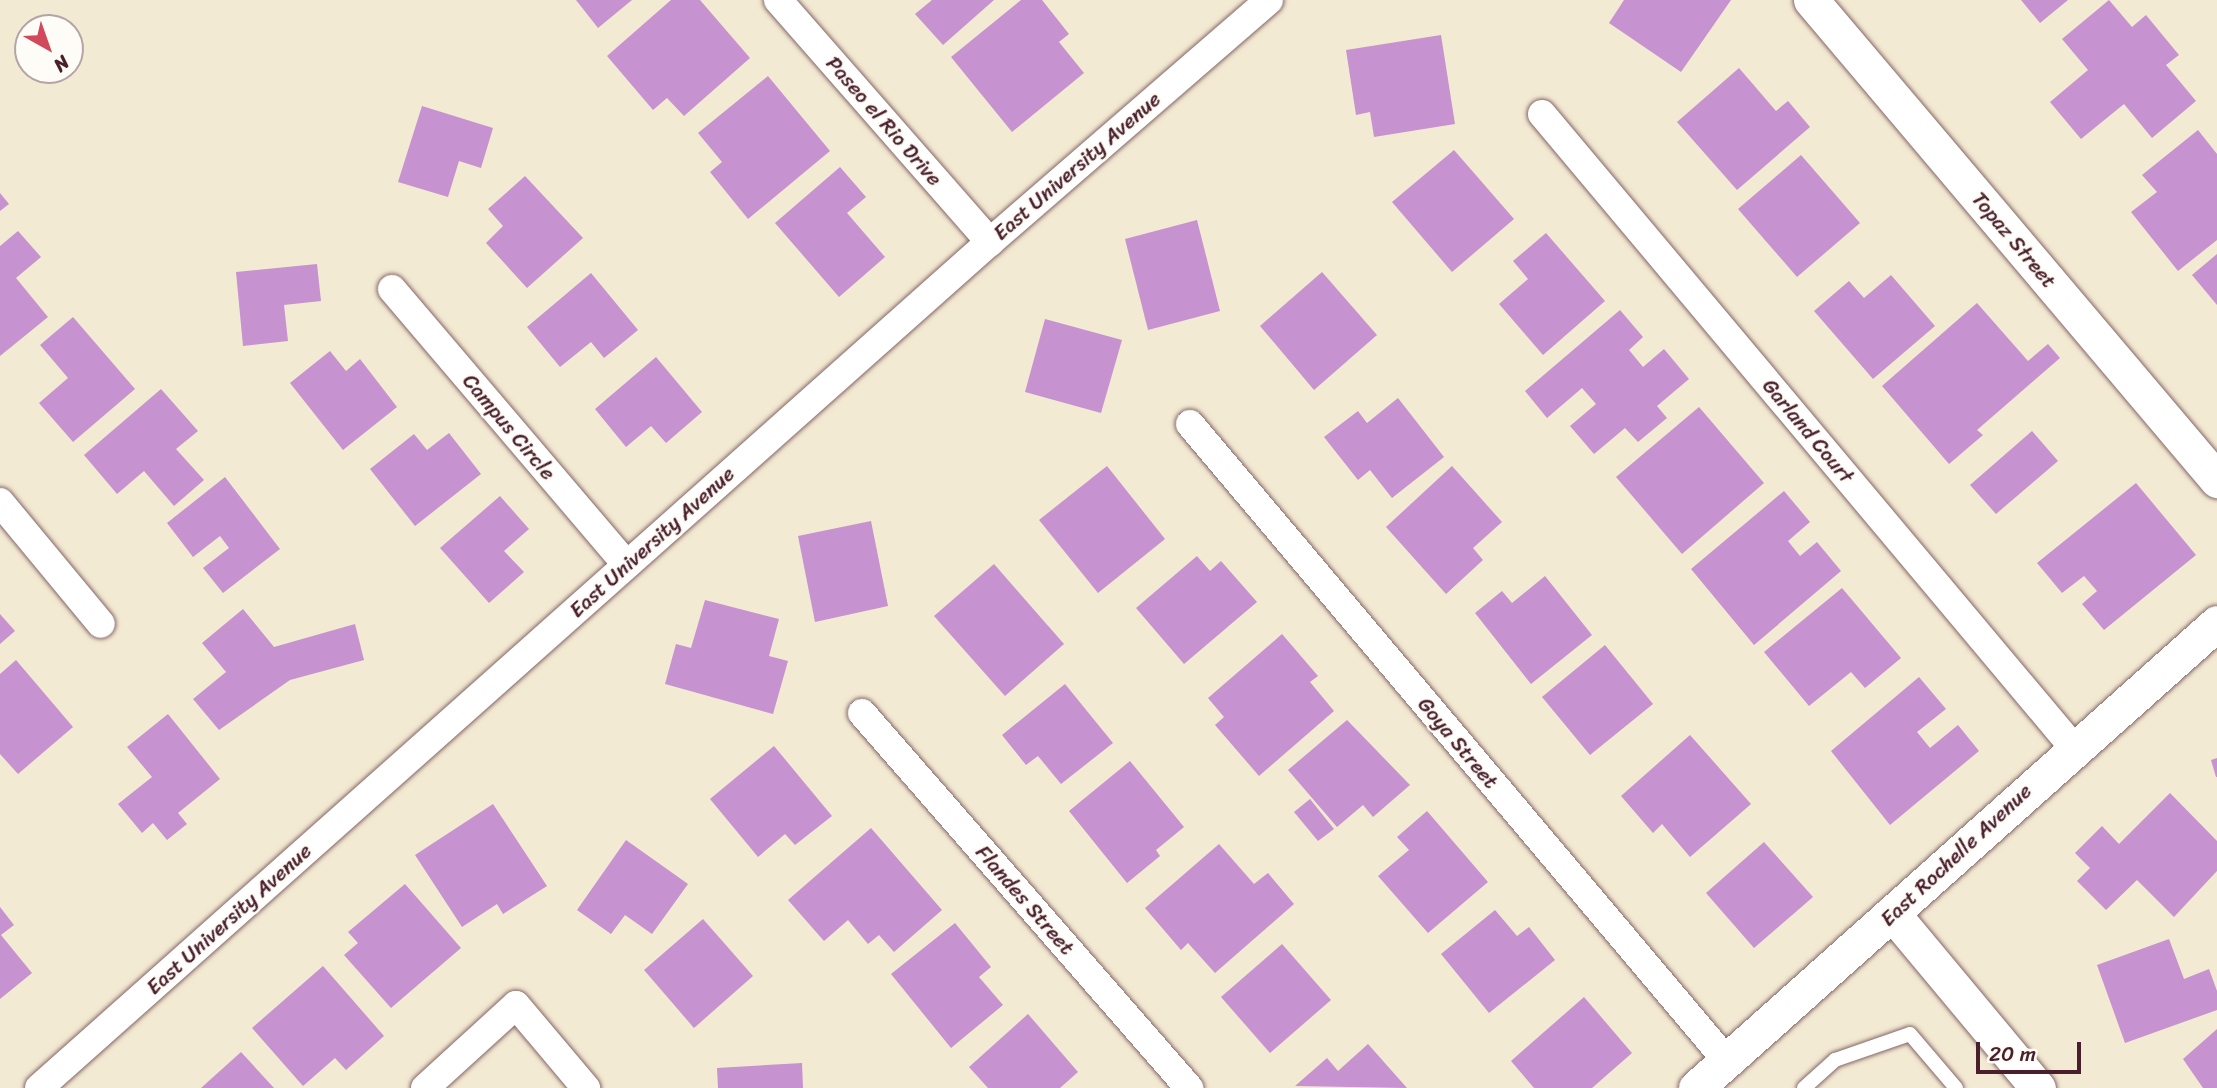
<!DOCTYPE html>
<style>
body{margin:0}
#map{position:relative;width:2217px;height:1088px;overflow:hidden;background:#f3ead3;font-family:Sriracha,sans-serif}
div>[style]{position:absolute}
.building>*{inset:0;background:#c692cf}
.roads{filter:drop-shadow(0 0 2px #856666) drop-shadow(0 0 2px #856666)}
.service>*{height:14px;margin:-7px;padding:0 7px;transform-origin:7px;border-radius:7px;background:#fff}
.minor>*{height:28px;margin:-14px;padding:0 14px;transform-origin:14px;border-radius:14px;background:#fff}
.tertiary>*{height:35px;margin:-17.5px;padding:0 17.5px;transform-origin:17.5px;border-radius:17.5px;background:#fff}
span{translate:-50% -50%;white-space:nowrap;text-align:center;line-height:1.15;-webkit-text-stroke:5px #fdfcf7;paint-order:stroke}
.street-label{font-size:21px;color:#4a1f2b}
.north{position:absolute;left:14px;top:14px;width:70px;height:70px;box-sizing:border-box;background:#fdfcf7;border:2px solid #b5a4a5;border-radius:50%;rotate:140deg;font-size:19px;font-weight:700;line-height:28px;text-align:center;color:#4a1f2b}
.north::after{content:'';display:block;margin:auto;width:24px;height:32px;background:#d1495b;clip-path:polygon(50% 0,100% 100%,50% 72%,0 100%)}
.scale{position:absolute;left:1976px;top:1042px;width:105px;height:32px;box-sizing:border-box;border:4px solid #4a1f2b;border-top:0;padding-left:9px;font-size:21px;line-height:24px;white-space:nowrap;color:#4a1f2b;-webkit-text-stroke:5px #fdfcf7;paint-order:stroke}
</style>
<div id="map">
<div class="building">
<i style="clip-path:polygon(576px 0,632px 0,598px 28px)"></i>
<i style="clip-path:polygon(671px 0,700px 0,750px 58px,684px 116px,667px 98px,653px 110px,607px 56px)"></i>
<i style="clip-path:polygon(932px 0,994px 0,943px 45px,915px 14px)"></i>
<i style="clip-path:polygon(1021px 0,1042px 0,1069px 34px,1059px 42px,1084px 73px,1012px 132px,951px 57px)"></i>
<i style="clip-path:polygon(1624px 0,1731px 0,1681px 72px,1609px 23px)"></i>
<i style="clip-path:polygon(2021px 0,2068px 0,2040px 23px)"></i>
<i style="clip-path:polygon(2109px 0,2132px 27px,2146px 15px,2179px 55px,2166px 65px,2196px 101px,2152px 138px,2124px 104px,2081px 139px,2050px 102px,2088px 70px,2062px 39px)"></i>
<i style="clip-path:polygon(1441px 35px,1455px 124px,1374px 137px,1370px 112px,1356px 115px,1346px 50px)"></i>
<i style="clip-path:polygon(1739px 68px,1776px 111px,1788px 101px,1810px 127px,1737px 190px,1677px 122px)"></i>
<i style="clip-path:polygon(768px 76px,830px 151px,748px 219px,710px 172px,722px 162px,698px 133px)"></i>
<i style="clip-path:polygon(422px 106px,493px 128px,481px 168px,459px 161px,448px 197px,398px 182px)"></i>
<i style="clip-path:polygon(2198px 130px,2217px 154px,2217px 240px,2178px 271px,2131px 212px,2157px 192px,2142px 175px)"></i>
<i style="clip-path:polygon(1454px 150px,1514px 219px,1452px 272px,1392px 202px)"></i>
<i style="clip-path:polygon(1801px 155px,1860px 223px,1797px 277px,1738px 209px)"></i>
<i style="clip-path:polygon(840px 167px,866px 197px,847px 213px,885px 257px,839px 297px,775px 223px)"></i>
<i style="clip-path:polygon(525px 176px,583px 238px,527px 288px,486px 243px,503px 226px,488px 209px)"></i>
<i style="clip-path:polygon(0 193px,9px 204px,0 211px)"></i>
<i style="clip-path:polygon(1197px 220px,1220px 311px,1148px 330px,1125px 239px)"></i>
<i style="clip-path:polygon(18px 231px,41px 257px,16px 278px,48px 317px,0 356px,0 246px)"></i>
<i style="clip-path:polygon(1546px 233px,1605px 301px,1543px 355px,1499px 304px,1528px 279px,1513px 261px)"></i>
<i style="clip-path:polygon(2217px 254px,2217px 305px,2192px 275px)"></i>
<i style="clip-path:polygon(317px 264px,321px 301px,284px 305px,288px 341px,243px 346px,236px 272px)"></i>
<i style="clip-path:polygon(1322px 272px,1377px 335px,1314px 390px,1260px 326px)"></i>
<i style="clip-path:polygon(591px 273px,638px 330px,604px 358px,591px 342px,560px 367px,527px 327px)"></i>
<i style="clip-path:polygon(1891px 275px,1935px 326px,1873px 379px,1814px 311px,1849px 281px,1864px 298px)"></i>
<i style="clip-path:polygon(1977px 303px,2028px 361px,2048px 344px,2060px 358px,1977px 430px,1983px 435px,1949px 464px,1882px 386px)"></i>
<i style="clip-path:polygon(1620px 310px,1643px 337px,1629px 350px,1643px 367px,1664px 349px,1689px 379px,1657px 406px,1667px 418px,1638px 442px,1625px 428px,1594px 454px,1570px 426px,1596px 404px,1582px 388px,1547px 418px,1525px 391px)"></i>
<i style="clip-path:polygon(73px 317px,135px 389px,73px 442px,39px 403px,68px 378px,40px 345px)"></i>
<i style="clip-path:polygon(1045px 319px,1122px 340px,1101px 413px,1025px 392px)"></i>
<i style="clip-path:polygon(330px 351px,346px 371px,360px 359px,397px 407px,343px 450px,290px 383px)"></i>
<i style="clip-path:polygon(656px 357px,702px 412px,666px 443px,651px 426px,626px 447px,595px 409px)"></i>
<i style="clip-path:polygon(161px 389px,198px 431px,176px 449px,204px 480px,174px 506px,144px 471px,117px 494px,84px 455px)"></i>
<i style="clip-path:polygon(1398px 398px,1444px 457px,1392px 498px,1370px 470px,1358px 480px,1324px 437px,1358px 411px,1367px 423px)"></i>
<i style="clip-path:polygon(1699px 407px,1764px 483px,1682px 554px,1616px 477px)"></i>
<i style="clip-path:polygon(2032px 431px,2058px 461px,1996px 514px,1970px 485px)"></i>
<i style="clip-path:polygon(449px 433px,481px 474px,415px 526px,370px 469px,414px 434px,427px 450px)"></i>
<i style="clip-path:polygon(1107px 466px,1165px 539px,1098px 593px,1039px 520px)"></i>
<i style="clip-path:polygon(1452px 466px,1502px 522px,1473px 548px,1483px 560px,1446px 594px,1386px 527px)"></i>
<i style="clip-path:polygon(225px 477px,280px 549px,223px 593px,203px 568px,229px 548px,220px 536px,193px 557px,167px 523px)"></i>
<i style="clip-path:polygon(2136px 483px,2196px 555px,2104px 630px,2082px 604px,2097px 591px,2084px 576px,2062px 593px,2037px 563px)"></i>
<i style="clip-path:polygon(1784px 491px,1810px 522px,1788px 541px,1800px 556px,1817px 542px,1841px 571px,1754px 645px,1691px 569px)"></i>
<i style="clip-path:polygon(500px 496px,529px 529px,504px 551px,524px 572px,489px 603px,440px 548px)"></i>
<i style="clip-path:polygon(871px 521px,888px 606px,815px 622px,798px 536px)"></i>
<i style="clip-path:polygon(1197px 556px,1210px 571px,1221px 561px,1257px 602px,1184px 664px,1136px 608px)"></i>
<i style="clip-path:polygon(994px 564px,1064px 644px,1005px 696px,934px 616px)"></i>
<i style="clip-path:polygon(1545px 576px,1592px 635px,1531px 684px,1475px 613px,1502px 591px,1512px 603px)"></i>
<i style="clip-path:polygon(1842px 588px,1901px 658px,1865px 688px,1851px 672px,1809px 706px,1764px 652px)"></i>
<i style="clip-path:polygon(705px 600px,779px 619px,769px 656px,788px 661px,773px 714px,665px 684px,676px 644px,691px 648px)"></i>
<i style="clip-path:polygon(243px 609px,274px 647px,355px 624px,364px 660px,290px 680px,219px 730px,193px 699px,226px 672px,202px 643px)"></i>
<i style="clip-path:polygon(0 614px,15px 631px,0 644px)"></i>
<i style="clip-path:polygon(1282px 634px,1318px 676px,1310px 682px,1334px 711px,1259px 776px,1215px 725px,1224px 717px,1208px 698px)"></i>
<i style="clip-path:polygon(1605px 645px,1653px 704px,1590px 755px,1542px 697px)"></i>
<i style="clip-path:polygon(16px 660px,73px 727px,18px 774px,0 754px,0 674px)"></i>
<i style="clip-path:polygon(1919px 677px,1946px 709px,1917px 732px,1930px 748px,1958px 725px,1979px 751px,1890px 825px,1831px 751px)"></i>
<i style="clip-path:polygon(1065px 684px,1113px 743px,1061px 784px,1038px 756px,1026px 765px,1002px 735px)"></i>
<i style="clip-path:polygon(168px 714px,220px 779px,178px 813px,187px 824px,167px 840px,153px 823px,142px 833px,118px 804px,152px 777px,127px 747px)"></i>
<i style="clip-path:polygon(1347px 720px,1410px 785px,1373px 817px,1363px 805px,1337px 827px,1288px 770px)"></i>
<i style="clip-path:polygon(1690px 735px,1751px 804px,1690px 857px,1662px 824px,1653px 833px,1621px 796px)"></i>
<i style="clip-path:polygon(774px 746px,832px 816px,795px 845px,785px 834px,758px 857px,710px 799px)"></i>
<i style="clip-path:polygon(2217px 758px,2217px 777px,2216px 777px,2211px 760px)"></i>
<i style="clip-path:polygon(1130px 761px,1184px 827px,1156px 850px,1160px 856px,1127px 883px,1069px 811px)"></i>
<i style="clip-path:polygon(2170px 793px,2217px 841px,2217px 871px,2174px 917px,2137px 880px,2106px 910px,2077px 881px,2090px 868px,2075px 853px,2102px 826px,2119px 844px)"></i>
<i style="clip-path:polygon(1310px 799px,1334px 829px,1318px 841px,1294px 812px)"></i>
<i style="clip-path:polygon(493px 804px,547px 886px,503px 914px,497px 904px,462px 927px,415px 855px)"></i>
<i style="clip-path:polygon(1427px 811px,1488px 882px,1428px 933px,1378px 876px,1409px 850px,1397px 837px)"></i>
<i style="clip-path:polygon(871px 828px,942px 910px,894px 952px,879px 935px,868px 944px,848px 920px,824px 941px,788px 900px)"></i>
<i style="clip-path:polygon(626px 840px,688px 884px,652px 934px,625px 915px,611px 934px,577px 910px)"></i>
<i style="clip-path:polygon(1764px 842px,1813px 897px,1754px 948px,1706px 893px)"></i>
<i style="clip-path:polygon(1219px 844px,1254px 884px,1268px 873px,1294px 904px,1215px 973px,1188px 943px,1181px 950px,1145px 908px)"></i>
<i style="clip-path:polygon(405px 884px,461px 948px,391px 1008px,344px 955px,358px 943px,348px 932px)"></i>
<i style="clip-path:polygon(0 907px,14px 925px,1px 935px,32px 973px,0 999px)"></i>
<i style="clip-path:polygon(1495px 910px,1517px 936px,1529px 927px,1555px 960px,1489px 1013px,1441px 954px)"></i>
<i style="clip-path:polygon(703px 919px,753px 976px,694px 1028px,644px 970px)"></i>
<i style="clip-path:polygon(955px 923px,991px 967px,979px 977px,1003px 1005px,951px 1048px,891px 974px)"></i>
<i style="clip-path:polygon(2169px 939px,2184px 979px,2209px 969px,2217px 991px,2217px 1010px,2125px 1043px,2097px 965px)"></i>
<i style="clip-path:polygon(1282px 944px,1331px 1000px,1270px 1053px,1221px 997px)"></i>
<i style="clip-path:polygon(323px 966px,384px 1036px,346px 1070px,335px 1058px,303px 1086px,252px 1028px)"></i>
<i style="clip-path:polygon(1584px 997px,1632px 1053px,1592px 1088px,1534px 1088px,1511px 1061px)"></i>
<i style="clip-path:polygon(1028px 1014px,1078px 1072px,1060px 1088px,988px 1088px,969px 1067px)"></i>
<i style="clip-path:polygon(2217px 1029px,2217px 1088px,2203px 1088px,2183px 1059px)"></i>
<i style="clip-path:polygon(1368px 1044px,1407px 1088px,1295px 1086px,1327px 1058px,1338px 1071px)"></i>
<i style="clip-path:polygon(241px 1052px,274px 1088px,201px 1088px)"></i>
<i style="clip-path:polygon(802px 1063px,803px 1088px,718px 1088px,717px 1068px)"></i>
</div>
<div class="roads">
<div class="service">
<i style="left:1804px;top:1088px;width:42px;rotate:-42.1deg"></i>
<i style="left:1835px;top:1060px;width:79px;rotate:-19.1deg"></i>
<i style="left:1910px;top:1034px;width:71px;rotate:49.6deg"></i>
</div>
<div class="minor">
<i style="left:778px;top:0;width:322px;rotate:48.8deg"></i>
<i style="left:1542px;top:114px;width:826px;rotate:50.01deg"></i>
<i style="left:392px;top:289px;width:362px;rotate:49.6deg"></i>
<i style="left:1190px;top:424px;width:833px;rotate:49.87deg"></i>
<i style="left:0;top:502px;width:158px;rotate:50.4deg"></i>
<i style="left:862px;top:713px;width:498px;rotate:48.9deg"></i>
<i style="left:39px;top:1088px;width:1273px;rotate:-41.66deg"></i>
<i style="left:990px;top:242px;width:369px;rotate:-40.9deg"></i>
<i style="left:425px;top:1088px;width:123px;rotate:-42.4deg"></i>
<i style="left:516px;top:1005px;width:109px;rotate:49.9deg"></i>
</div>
<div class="tertiary">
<i style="left:1811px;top:0;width:629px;rotate:49.77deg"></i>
<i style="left:1892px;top:913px;width:228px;rotate:50.2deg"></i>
<i style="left:1696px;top:1088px;width:698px;rotate:-41.75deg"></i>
</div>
</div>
<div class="street-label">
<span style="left:884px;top:121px;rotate:49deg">Paseo el Rio Drive</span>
<span style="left:1077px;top:166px;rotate:-41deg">East University Avenue</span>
<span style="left:2014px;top:240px;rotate:50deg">Topaz Street</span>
<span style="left:509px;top:427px;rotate:50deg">Campus Circle</span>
<span style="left:1808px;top:431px;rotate:50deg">Garland Court</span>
<span style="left:652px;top:542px;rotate:-42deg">East University Avenue</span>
<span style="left:1458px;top:743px;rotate:50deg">Goya Street</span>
<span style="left:1956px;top:855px;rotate:-43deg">East Rochelle Avenue</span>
<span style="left:1025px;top:900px;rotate:49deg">Flandes Street</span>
<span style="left:229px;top:919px;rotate:-42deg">East University Avenue</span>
</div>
<div class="north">N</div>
<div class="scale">20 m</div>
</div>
